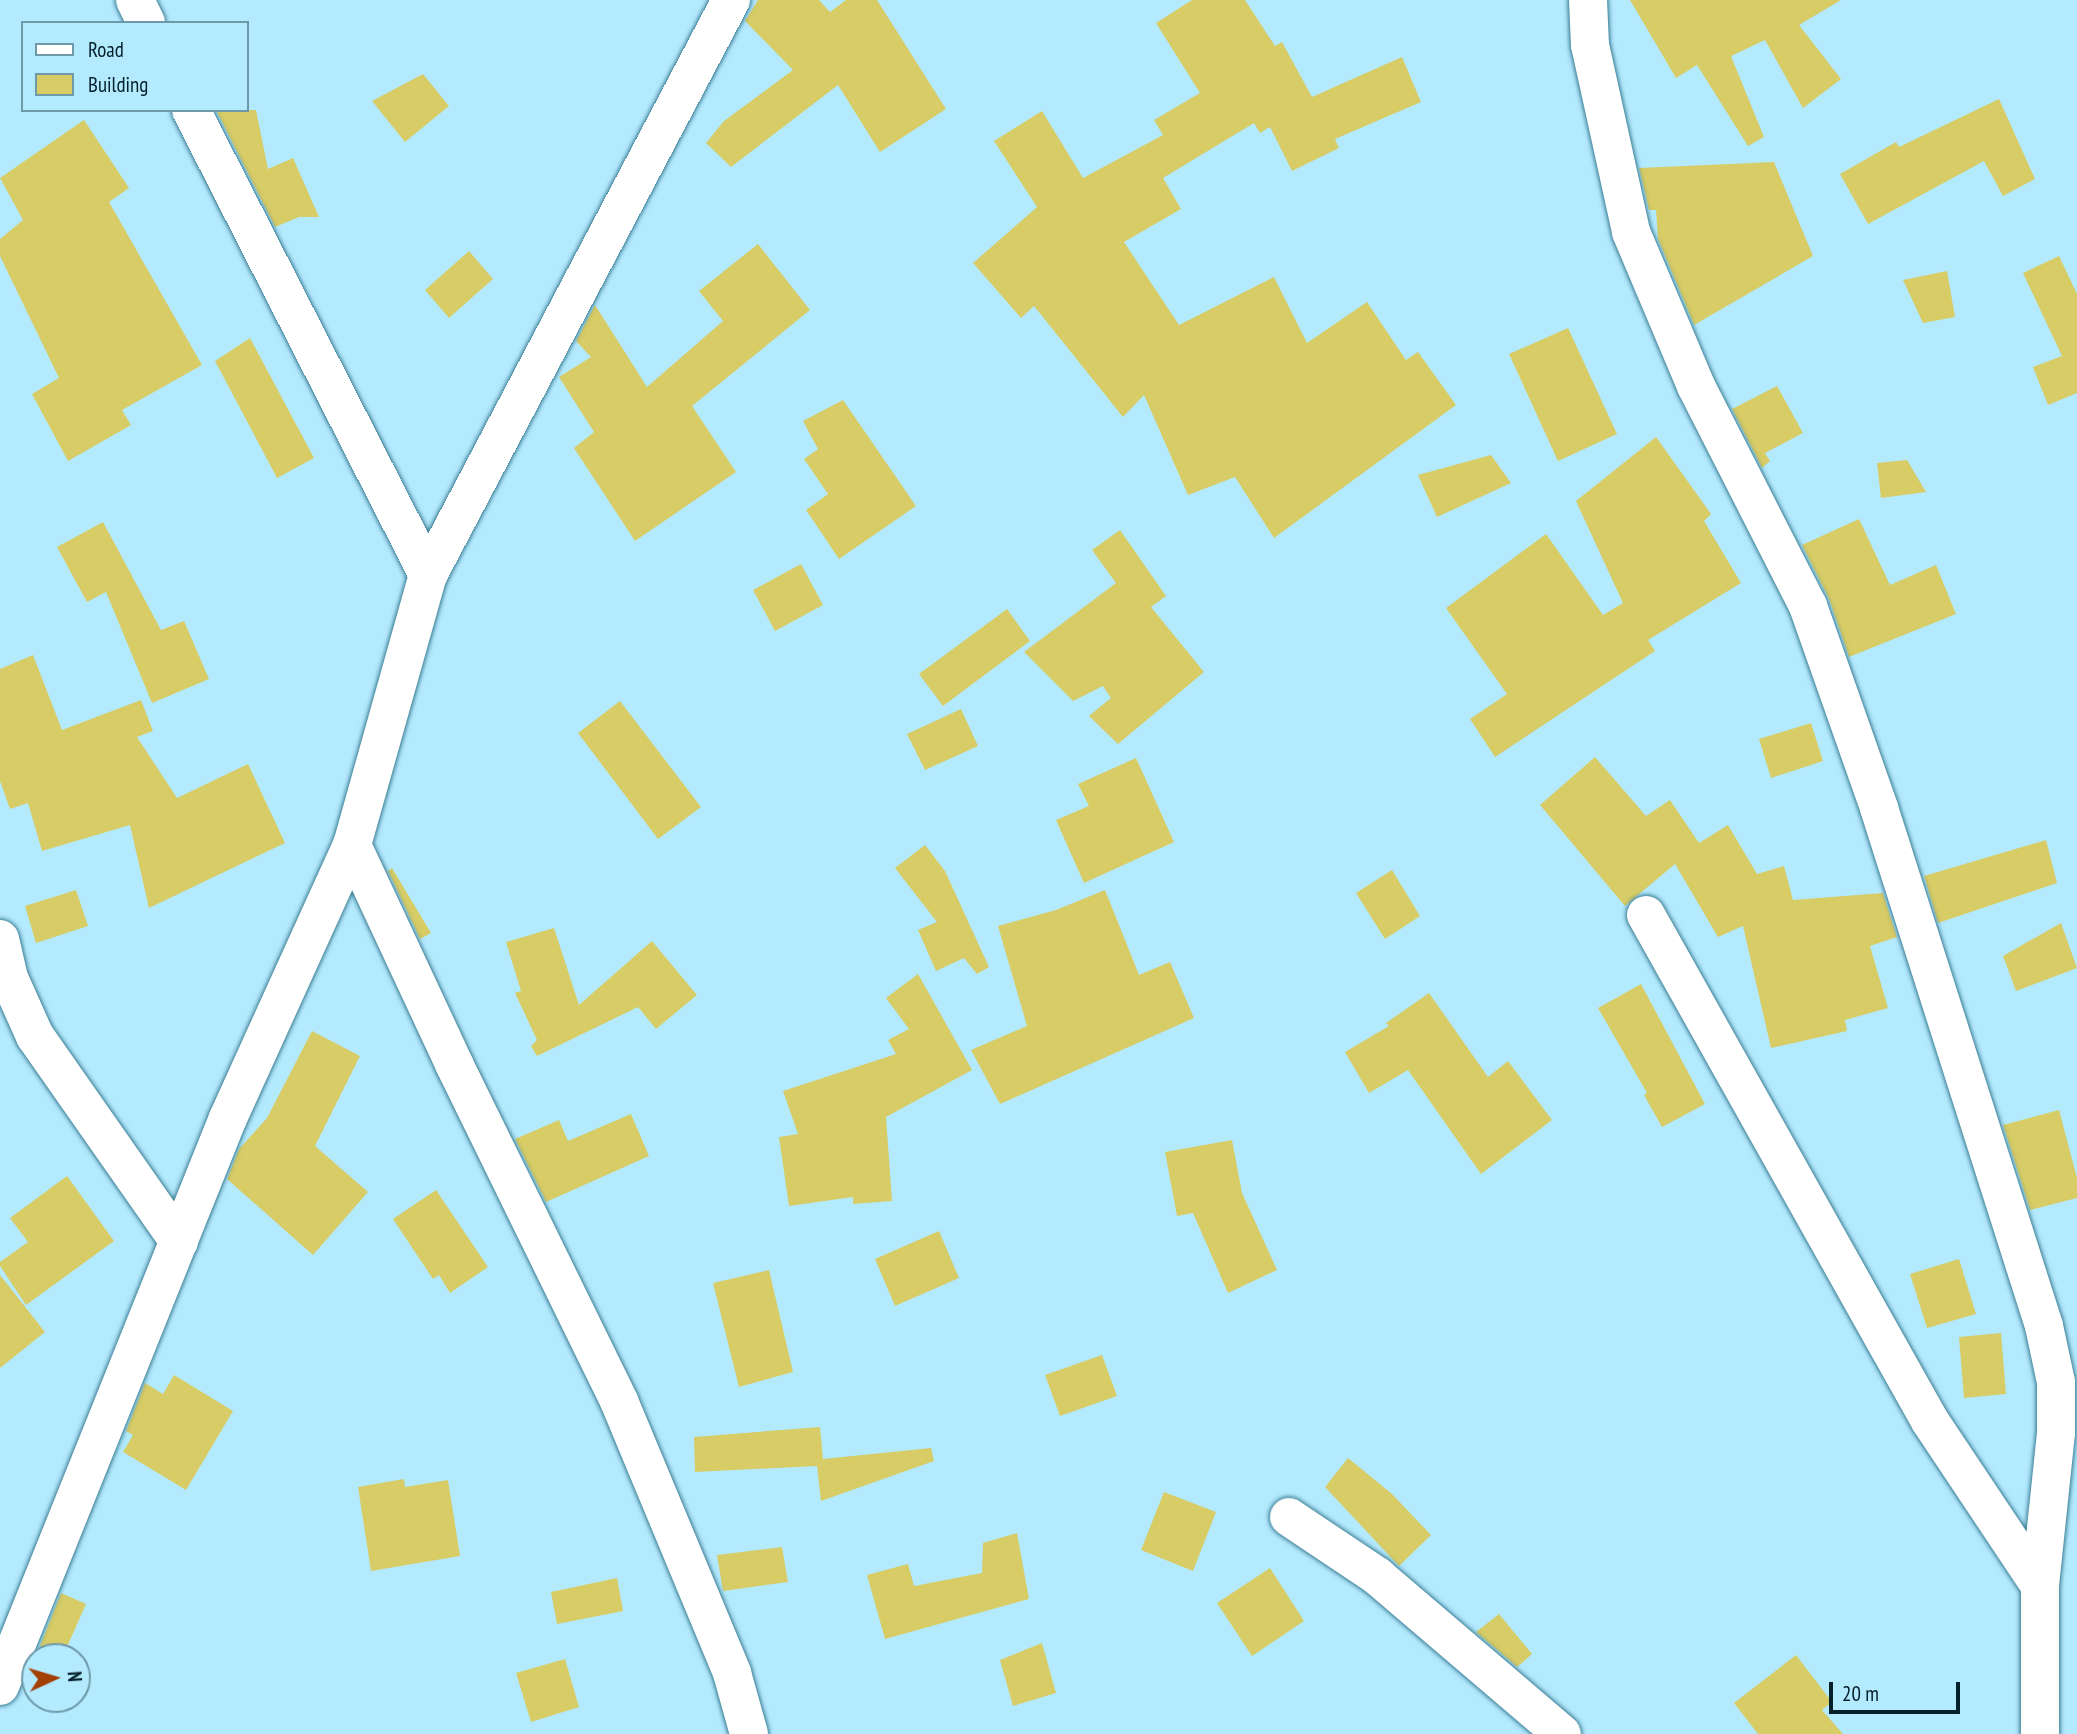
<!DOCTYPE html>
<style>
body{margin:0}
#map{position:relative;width:2077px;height:1734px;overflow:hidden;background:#b4eafe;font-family:"PT Sans Narrow",sans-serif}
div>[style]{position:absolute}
.building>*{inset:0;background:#d7cc66}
.roads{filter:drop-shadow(0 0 2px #3b7e95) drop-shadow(0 0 2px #3b7e95)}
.minor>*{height:38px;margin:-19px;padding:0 19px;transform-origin:19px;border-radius:19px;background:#fff}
span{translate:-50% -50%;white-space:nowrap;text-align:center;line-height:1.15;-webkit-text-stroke:5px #b4eafe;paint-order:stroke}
.legend{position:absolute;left:21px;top:21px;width:228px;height:91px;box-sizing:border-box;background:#b4eafe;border:2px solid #6e99a9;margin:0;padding:9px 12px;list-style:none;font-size:21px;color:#04202a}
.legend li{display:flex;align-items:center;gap:14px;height:35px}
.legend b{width:35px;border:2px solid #6e99a9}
.north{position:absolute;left:21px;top:1643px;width:70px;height:70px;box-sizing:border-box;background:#b4eafe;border:2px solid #6e99a9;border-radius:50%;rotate:86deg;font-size:19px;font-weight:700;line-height:28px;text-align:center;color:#04202a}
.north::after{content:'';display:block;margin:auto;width:24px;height:32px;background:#a34006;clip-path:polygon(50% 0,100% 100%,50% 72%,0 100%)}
.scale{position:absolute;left:1829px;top:1682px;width:131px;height:32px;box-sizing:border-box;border:4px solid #04202a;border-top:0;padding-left:9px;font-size:21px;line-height:24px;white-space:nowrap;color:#04202a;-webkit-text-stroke:5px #b4eafe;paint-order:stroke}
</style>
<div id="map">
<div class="building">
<i style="clip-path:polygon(758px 0,819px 0,830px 12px,846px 0,877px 0,946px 109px,880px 152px,838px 85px,731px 167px,706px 143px,724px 121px,793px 70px,745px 21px)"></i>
<i style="clip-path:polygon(1192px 0,1245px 0,1275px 46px,1282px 42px,1312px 97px,1402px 57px,1421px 102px,1335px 139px,1339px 148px,1292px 171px,1270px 127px,1260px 133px,1254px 123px,1163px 178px,1181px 209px,1124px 242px,1179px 325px,1274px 277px,1307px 343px,1367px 302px,1406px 360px,1418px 352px,1456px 405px,1274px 538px,1235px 477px,1188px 495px,1144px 395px,1123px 417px,1034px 306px,1021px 318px,973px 263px,1037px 207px,994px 141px,1042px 111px,1083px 178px,1163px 135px,1154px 120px,1200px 93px,1156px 23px)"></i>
<i style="clip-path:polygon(1630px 0,1841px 0,1799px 25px,1841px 79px,1803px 108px,1765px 40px,1731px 56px,1764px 137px,1748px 146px,1697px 65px,1676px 78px)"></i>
<i style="clip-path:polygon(423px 74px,449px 106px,405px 142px,372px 101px)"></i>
<i style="clip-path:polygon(1999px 99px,2035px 179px,2003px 196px,1984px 161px,1868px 224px,1840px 174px,1896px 142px,1899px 147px)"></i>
<i style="clip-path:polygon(216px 110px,256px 110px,268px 169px,293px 158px,319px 217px,299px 217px,275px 227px)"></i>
<i style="clip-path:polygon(84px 120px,129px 188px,109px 202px,202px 365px,122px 410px,131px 425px,68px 461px,32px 394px,59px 378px,0 256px,0 239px,23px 220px,0 178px)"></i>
<i style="clip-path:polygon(1774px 162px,1813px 256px,1694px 325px,1658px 239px,1656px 210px,1649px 210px,1639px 168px)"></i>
<i style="clip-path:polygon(758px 244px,810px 310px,692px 406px,736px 472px,635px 541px,574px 448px,594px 432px,559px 377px,591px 357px,576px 341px,595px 305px,647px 387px,723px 321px,699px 291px)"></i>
<i style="clip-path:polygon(469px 251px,493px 279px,449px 318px,425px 290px)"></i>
<i style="clip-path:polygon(2059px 256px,2077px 294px,2077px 393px,2048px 405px,2033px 367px,2062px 356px,2023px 273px)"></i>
<i style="clip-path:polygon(1947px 271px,1955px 317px,1923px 323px,1903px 280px)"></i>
<i style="clip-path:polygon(1568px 328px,1617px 434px,1558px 461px,1509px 354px)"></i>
<i style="clip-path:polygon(250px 338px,314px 458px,277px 478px,215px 361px)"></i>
<i style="clip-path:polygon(1777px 386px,1803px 433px,1765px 453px,1770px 461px,1762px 468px,1732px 409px)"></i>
<i style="clip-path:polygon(843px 400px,916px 506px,839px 559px,806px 510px,828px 494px,804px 459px,818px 449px,803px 421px)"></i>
<i style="clip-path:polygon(1656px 437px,1711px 514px,1704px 521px,1741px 583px,1648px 640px,1655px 651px,1495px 757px,1470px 719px,1507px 694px,1446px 608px,1546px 534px,1603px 615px,1623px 603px,1576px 501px)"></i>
<i style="clip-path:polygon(1491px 455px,1511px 483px,1437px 517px,1418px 475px)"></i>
<i style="clip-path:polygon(1907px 460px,1926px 492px,1881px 498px,1877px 463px)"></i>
<i style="clip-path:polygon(1859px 519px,1890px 585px,1936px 565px,1956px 614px,1849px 657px,1829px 599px,1802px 545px)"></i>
<i style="clip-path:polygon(103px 522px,161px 630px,184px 621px,209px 679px,152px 703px,106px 592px,87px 602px,57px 547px)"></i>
<i style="clip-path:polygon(1120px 530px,1166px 596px,1151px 607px,1204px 672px,1118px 744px,1089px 716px,1111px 698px,1103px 686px,1073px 701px,1024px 652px,1116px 583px,1092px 550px)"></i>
<i style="clip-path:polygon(801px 564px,823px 605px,775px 631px,753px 590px)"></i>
<i style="clip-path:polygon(1007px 609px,1030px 641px,943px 706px,919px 674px)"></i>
<i style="clip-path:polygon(33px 655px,62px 730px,141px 700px,153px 731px,137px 737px,177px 798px,248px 764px,285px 843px,149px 908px,130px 825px,42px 851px,28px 803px,10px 809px,0 781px,0 669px)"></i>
<i style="clip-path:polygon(620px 701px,701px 807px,658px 839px,578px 733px)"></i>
<i style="clip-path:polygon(961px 709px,978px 746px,925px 770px,907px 734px)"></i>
<i style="clip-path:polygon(1811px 723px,1823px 761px,1771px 778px,1759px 739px)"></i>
<i style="clip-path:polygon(1595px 757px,1646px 816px,1670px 800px,1699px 843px,1728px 825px,1757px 874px,1784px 866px,1793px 900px,1883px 893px,1897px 937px,1870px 946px,1888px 1008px,1845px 1020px,1847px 1031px,1771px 1048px,1743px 926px,1718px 937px,1675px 864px,1625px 906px,1540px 805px)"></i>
<i style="clip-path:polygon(1136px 758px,1174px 842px,1084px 883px,1056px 820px,1089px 806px,1078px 784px)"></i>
<i style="clip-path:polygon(2046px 840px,2057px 883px,1938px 923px,1924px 876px)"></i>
<i style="clip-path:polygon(925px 845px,945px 871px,989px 967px,977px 974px,964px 958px,936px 971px,918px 930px,937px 922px,895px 868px)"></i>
<i style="clip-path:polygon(392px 868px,431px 933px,420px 939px,388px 871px)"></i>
<i style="clip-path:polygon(1392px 870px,1420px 916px,1385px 939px,1356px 893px)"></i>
<i style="clip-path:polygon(76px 890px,88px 926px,36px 943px,25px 906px)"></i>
<i style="clip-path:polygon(1105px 890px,1139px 975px,1170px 962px,1194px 1018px,1000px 1104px,971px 1050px,1027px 1026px,998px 926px,1056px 910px)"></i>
<i style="clip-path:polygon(2061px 923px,2077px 968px,2016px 991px,2003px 956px)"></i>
<i style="clip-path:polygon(554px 928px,579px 1005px,652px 941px,697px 995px,656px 1029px,638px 1007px,537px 1056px,531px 1046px,537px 1040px,515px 993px,521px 991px,506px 942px)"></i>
<i style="clip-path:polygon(918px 974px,972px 1070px,886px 1117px,892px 1201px,853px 1204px,853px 1197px,789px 1206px,779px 1137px,798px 1134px,783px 1091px,896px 1054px,888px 1040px,909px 1029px,886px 998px)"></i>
<i style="clip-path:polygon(1641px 984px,1705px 1104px,1662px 1127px,1644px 1095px,1647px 1093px,1598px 1008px)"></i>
<i style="clip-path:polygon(1429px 993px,1488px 1077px,1508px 1061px,1552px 1120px,1481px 1174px,1408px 1070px,1369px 1093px,1345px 1052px,1389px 1026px,1386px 1023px)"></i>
<i style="clip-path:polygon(312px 1031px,360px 1056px,315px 1146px,368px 1192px,313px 1255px,227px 1179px,239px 1149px,267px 1118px)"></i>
<i style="clip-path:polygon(2059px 1110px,2077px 1178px,2077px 1198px,2030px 1210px,2003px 1125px)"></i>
<i style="clip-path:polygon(631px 1114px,649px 1156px,546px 1202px,515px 1139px,559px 1120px,568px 1141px)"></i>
<i style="clip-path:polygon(1232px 1140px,1242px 1193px,1277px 1270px,1228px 1293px,1193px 1213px,1177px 1216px,1165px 1152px)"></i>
<i style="clip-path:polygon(67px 1176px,114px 1241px,26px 1305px,0 1266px,0 1262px,28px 1242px,10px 1218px)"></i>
<i style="clip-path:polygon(436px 1190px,488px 1267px,450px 1293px,439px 1275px,433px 1279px,393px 1219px)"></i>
<i style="clip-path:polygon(939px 1231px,959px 1278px,895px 1306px,875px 1259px)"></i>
<i style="clip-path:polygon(1959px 1259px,1976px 1314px,1927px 1328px,1910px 1274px)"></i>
<i style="clip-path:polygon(769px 1270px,793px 1372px,739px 1387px,713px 1283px)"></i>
<i style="clip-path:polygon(0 1275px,45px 1332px,0 1368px)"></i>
<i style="clip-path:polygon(2001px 1333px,2006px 1394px,1964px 1398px,1959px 1337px)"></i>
<i style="clip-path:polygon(1102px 1355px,1117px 1396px,1060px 1416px,1045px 1375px)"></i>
<i style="clip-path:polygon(174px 1375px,233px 1411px,186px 1490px,123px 1452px,133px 1435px,126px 1431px,145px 1383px,163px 1394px)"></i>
<i style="clip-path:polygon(820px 1427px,823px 1459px,931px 1448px,934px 1461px,821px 1501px,817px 1466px,695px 1472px,694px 1437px)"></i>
<i style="clip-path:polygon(1348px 1458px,1392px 1494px,1431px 1535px,1399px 1566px,1325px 1487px)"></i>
<i style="clip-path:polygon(404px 1479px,405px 1487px,448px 1480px,460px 1556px,371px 1571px,358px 1487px)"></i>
<i style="clip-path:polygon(1164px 1492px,1216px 1512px,1193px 1571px,1141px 1550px)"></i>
<i style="clip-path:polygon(1017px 1533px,1029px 1599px,885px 1639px,867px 1575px,908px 1564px,914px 1586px,982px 1573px,983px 1543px)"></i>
<i style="clip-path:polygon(782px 1547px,788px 1582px,723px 1591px,717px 1555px)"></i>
<i style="clip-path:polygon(1270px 1568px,1304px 1621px,1252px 1656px,1217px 1603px)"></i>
<i style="clip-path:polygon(617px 1578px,623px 1611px,557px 1624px,551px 1592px)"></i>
<i style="clip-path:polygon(61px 1593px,86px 1604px,63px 1656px,40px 1646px)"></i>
<i style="clip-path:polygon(1499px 1614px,1532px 1654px,1517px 1667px,1476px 1632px)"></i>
<i style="clip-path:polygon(1042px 1643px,1056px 1693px,1013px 1706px,1000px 1660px)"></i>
<i style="clip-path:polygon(1796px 1655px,1832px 1702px,1822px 1710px,1843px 1734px,1758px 1734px,1734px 1703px)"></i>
<i style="clip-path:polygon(565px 1659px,579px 1707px,531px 1722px,516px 1673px)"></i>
</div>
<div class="roads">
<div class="minor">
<i style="left:135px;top:0;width:25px;rotate:64deg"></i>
<i style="left:1588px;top:0;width:45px;rotate:87.5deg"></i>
<i style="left:1590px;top:45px;width:191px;rotate:77.6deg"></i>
<i style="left:1631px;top:232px;width:167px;rotate:67.1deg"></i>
<i style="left:1696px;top:386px;width:247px;rotate:63deg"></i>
<i style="left:1808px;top:606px;width:214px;rotate:70.6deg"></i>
<i style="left:1879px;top:808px;width:544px;rotate:72.33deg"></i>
<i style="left:2044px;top:1326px;width:57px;rotate:77.9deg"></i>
<i style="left:2056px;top:1382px;width:51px;rotate:90deg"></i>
<i style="left:2056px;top:1433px;width:154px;rotate:96deg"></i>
<i style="left:2040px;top:1586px;width:148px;rotate:90deg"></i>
<i style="left:191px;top:110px;width:522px;rotate:62.99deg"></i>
<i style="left:352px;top:845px;width:242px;rotate:65deg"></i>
<i style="left:454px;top:1064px;width:375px;rotate:63.9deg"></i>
<i style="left:619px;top:1401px;width:295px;rotate:67.4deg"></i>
<i style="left:732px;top:1673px;width:63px;rotate:74.4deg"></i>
<i style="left:1646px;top:915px;width:580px;rotate:60.7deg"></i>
<i style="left:1930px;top:1421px;width:198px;rotate:56.3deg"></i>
<i style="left:0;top:939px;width:40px;rotate:77deg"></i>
<i style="left:9px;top:978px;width:64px;rotate:65.9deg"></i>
<i style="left:35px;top:1036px;width:251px;rotate:55deg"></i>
<i style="left:1289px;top:1517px;width:106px;rotate:33.8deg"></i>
<i style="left:1377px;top:1576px;width:243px;rotate:40.5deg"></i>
<i style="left:0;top:1686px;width:612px;rotate:-68.13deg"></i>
<i style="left:228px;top:1118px;width:300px;rotate:-65.6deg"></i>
<i style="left:352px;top:845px;width:280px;rotate:-74.3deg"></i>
<i style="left:428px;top:575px;width:650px;rotate:-62.21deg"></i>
</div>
</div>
<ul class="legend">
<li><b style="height:9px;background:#fff"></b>Road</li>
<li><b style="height:19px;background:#d7cc66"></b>Building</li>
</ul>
<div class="north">N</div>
<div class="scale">20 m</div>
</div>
